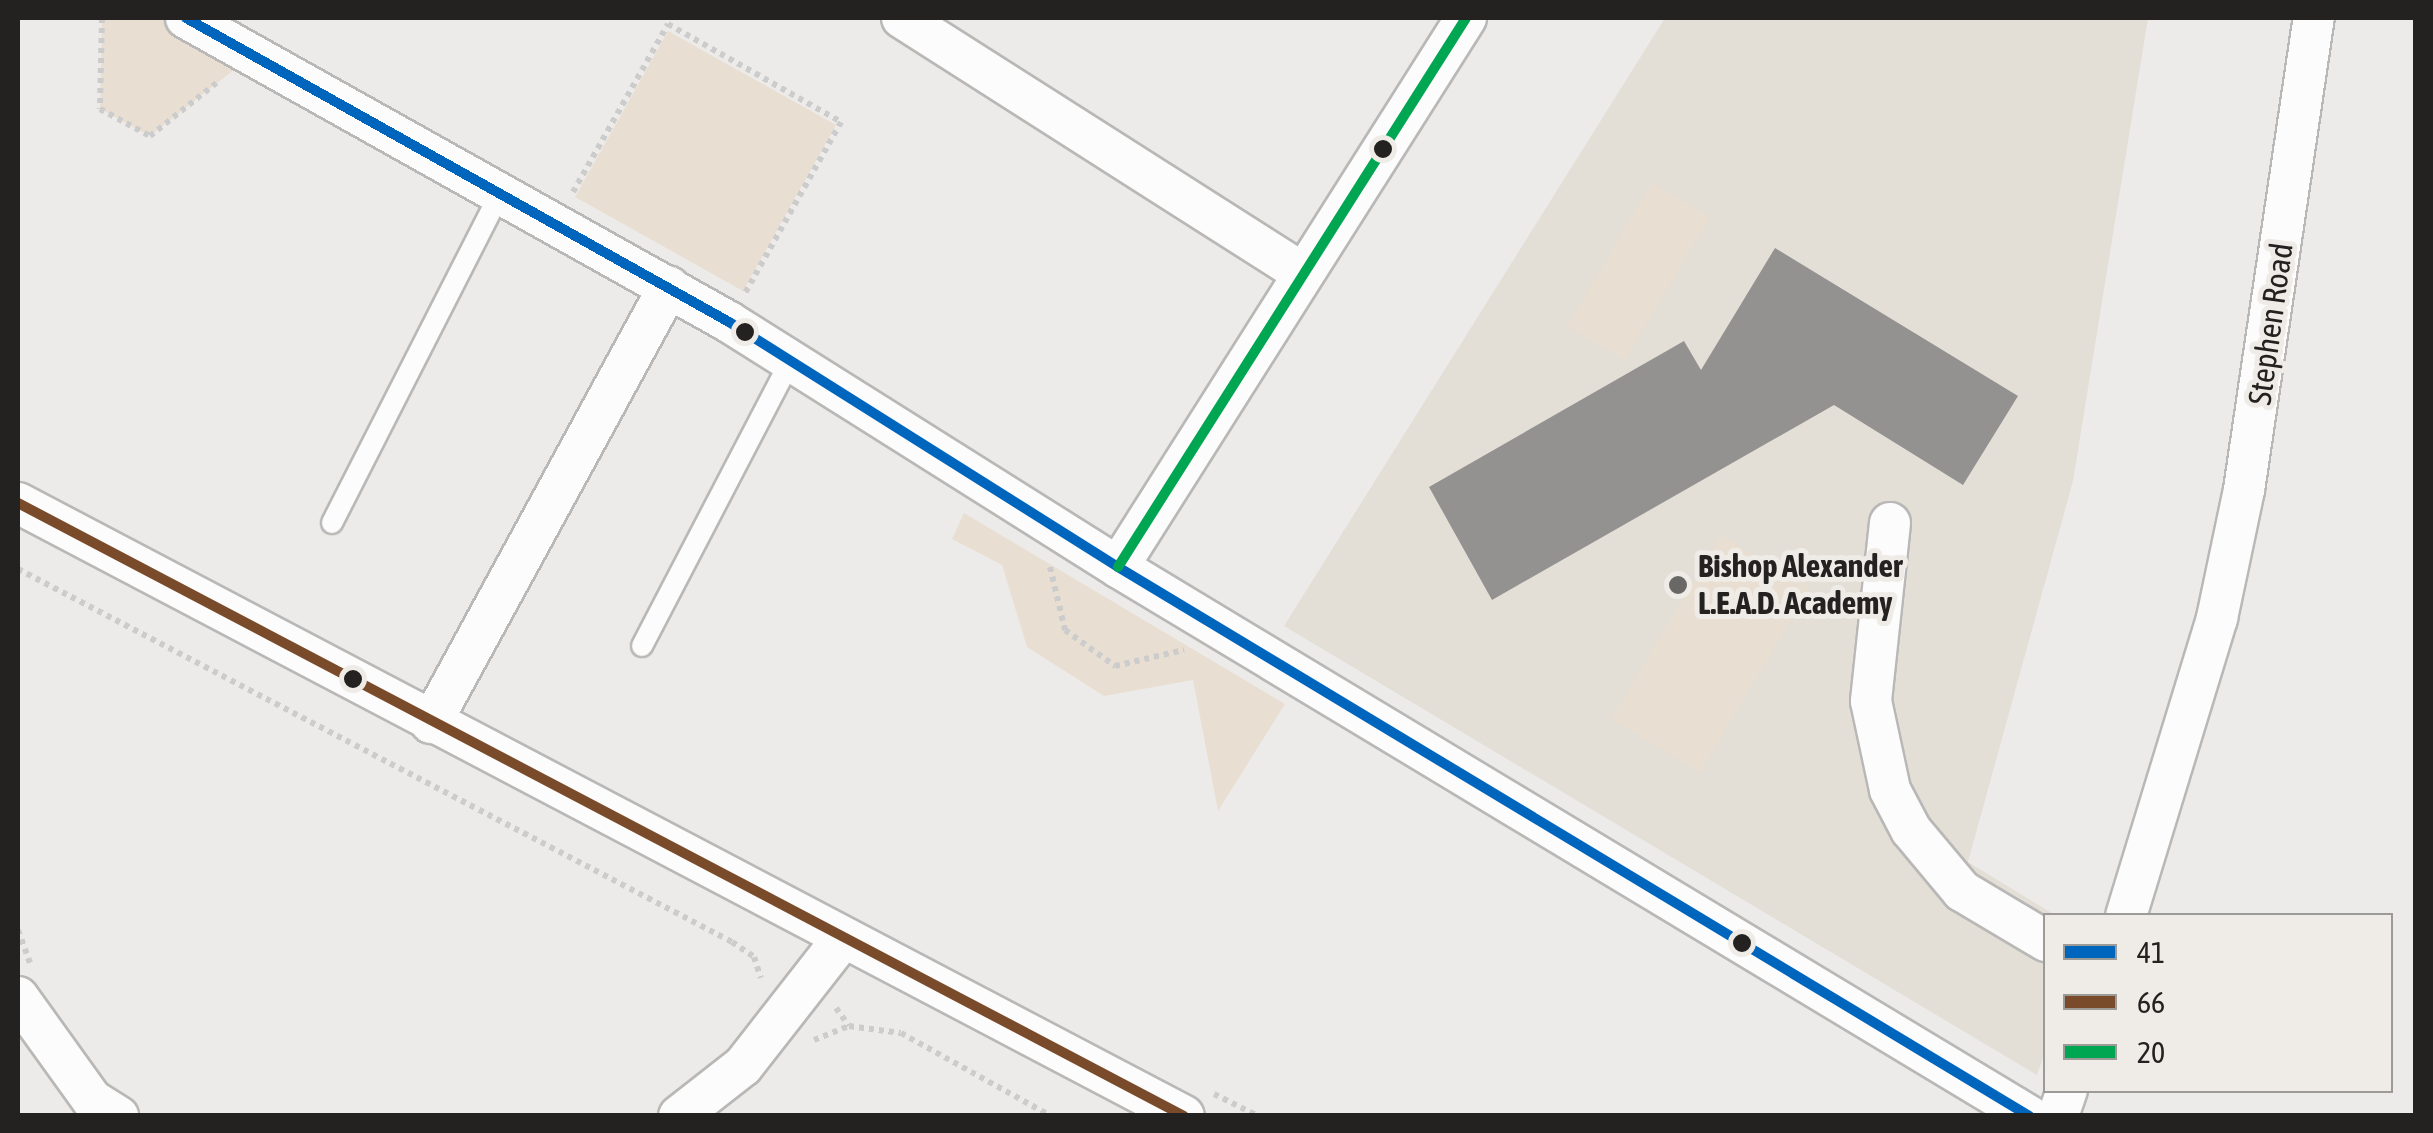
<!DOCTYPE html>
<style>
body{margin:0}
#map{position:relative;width:2433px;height:1133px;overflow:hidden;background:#edebe9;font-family:"Asap Condensed",sans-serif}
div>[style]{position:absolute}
.built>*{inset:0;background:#e3ded6}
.green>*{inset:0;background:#e8dfd2}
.building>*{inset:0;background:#949290}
.path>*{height:6px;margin-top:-3px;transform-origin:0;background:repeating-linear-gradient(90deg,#ccc 0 5px,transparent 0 10px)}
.roads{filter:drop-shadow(2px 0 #b9b8b6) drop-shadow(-2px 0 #b9b8b6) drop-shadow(0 2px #b9b8b6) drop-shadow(0 -2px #b9b8b6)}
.service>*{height:20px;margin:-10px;padding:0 10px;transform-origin:10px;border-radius:10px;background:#fcfcfc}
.minor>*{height:40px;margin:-20px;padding:0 20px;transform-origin:20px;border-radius:20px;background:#fcfcfc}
.bus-1>*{height:10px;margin:-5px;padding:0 5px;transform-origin:5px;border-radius:5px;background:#0065bd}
.bus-2>*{height:10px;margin:-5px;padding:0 5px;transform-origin:5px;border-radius:5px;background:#7a4b2a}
.bus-3>*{height:10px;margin:-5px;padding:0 5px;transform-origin:5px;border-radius:5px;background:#00a651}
.dots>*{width:28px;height:28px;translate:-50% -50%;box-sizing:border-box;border:5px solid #efece7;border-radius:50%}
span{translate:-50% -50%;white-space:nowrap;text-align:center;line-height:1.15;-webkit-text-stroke:10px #efece7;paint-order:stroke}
.street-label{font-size:32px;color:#232220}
.poi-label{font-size:32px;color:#232220;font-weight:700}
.left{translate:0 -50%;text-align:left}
.frame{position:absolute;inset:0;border:20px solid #232220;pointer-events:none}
.legend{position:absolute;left:2043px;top:913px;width:350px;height:180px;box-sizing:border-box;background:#efece7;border:2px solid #9d9b97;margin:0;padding:12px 18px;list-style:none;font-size:30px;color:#232220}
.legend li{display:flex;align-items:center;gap:20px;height:50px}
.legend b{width:50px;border:2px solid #9d9b97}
</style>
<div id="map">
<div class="built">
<i style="clip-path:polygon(1665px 18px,2148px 18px,2073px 481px,1968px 862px,2055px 915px,2046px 916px,2045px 1052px,2037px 1075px,1284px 626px)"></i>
</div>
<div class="green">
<i style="clip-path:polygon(102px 18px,186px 18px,253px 55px,150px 136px,100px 109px)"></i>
<i style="clip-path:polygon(668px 31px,836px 125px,743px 291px,575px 197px)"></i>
<i style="clip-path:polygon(1652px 183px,1710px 217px,1625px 360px,1567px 326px)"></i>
<i style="clip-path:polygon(964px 513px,1285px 704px,1218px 811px,1193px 680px,1104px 696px,1027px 647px,1002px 565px,952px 539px)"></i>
<i style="clip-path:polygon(1721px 535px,1810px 588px,1700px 772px,1611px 719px)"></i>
</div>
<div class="building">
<i style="clip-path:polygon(1775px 248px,2018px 396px,1963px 485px,1834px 405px,1492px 600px,1429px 487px,1684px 341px,1701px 370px)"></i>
</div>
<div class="path">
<i style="left:102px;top:18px;width:91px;rotate:91.3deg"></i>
<i style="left:100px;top:109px;width:57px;rotate:28.4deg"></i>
<i style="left:150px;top:136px;width:90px;rotate:-38.7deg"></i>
<i style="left:573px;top:192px;width:193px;rotate:-60.5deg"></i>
<i style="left:668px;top:24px;width:199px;rotate:29.5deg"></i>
<i style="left:841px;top:122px;width:196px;rotate:119.3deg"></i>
<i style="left:1050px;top:567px;width:65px;rotate:76.6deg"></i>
<i style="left:1065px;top:630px;width:62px;rotate:35.8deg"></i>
<i style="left:1115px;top:666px;width:71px;rotate:-13.1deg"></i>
<i style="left:18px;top:569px;width:806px;rotate:27.58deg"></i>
<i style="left:732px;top:942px;width:27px;rotate:34deg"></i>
<i style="left:754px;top:957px;width:22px;rotate:72deg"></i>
<i style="left:18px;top:930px;width:35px;rotate:70deg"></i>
<i style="left:836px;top:1008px;width:22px;rotate:54deg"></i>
<i style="left:814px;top:1040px;width:38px;rotate:-22deg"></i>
<i style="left:849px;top:1026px;width:52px;rotate:7.7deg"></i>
<i style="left:901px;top:1033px;width:171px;rotate:29deg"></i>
<i style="left:1214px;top:1094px;width:49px;rotate:26.6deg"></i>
</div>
<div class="roads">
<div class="service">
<i style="left:332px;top:523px;width:370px;rotate:-63deg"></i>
<i style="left:642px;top:646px;width:320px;rotate:-62.5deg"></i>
</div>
<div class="minor">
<i style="left:186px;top:18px;width:622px;rotate:29.24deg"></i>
<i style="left:729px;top:322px;width:460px;rotate:32.2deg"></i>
<i style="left:1118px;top:567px;width:1064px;rotate:31.07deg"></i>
<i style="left:902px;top:18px;width:475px;rotate:32.5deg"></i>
<i style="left:18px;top:503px;width:1317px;rotate:27.73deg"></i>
<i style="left:1890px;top:523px;width:179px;rotate:96.1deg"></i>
<i style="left:1871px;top:701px;width:91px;rotate:77.9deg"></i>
<i style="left:1890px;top:790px;width:45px;rotate:62.3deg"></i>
<i style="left:1911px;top:830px;width:80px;rotate:50.1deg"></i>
<i style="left:1962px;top:891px;width:98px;rotate:30.8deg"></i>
<i style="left:1118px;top:567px;width:650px;rotate:-57.63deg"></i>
<i style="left:431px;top:723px;width:497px;rotate:-61.4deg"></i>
<i style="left:2126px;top:916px;width:312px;rotate:-73deg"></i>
<i style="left:2217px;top:618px;width:131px;rotate:-78.1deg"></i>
<i style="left:2244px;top:490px;width:477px;rotate:-81.6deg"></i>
<i style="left:18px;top:997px;width:127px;rotate:54.3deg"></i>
<i style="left:92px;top:1100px;width:31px;rotate:32deg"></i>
<i style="left:679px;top:1116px;width:81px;rotate:-38deg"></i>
<i style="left:743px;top:1066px;width:162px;rotate:-52deg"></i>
<i style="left:2058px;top:1116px;width:28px;rotate:-71deg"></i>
</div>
</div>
<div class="bus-1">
<i style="left:186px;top:18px;width:622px;rotate:29.24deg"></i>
<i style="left:729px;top:322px;width:460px;rotate:32.2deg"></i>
<i style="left:1118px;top:567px;width:1064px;rotate:31.07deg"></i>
</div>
<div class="bus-2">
<i style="left:18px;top:503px;width:1317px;rotate:27.73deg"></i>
</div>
<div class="bus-3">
<i style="left:1118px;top:567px;width:650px;rotate:-57.63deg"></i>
</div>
<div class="dots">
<i style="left:1383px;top:149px;background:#232220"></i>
<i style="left:745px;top:332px;background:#232220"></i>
<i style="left:1678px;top:585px;background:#6a6866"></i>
<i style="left:353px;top:679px;background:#232220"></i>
<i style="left:1742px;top:943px;background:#232220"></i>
</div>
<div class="street-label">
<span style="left:2271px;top:324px;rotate:-82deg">Stephen Road</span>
</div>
<div class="poi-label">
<span class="left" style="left:1698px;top:585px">Bishop Alexander<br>L.E.A.D. Academy</span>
</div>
<div class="frame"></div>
<ul class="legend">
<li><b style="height:12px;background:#0065bd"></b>41</li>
<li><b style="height:12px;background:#7a4b2a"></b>66</li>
<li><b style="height:12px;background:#00a651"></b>20</li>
</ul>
</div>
